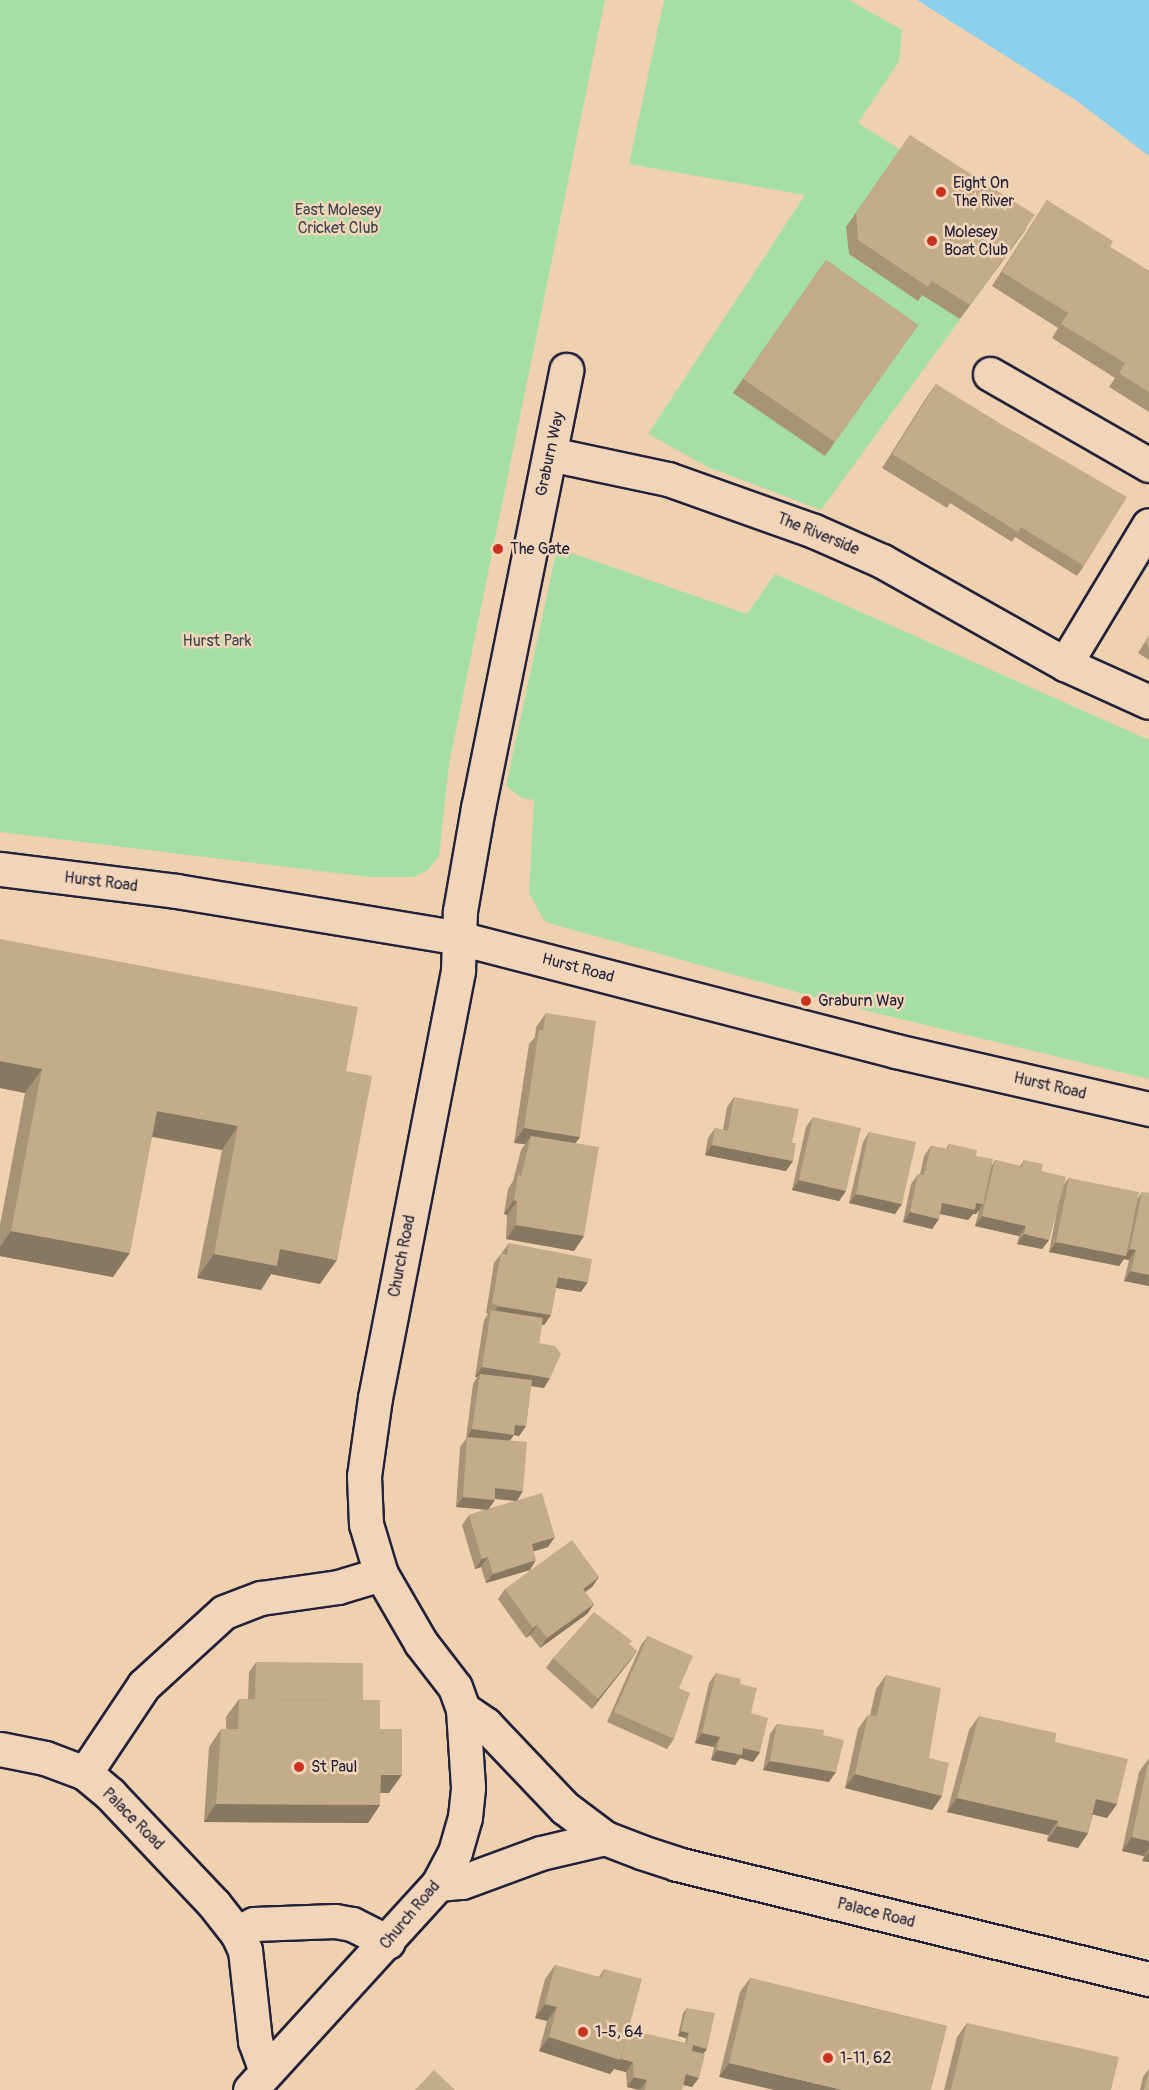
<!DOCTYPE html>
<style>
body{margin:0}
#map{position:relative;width:1149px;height:2090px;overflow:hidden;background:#efd1b0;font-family:Pangolin,sans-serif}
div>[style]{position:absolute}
.green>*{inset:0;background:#a5dfa5}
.water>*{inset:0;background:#8bd1ed}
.roads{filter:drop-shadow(2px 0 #22223b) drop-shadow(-2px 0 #22223b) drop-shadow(0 2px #22223b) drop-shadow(0 -2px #22223b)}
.street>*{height:33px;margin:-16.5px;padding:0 16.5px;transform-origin:16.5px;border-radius:16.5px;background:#f2d5b9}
.primary>*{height:33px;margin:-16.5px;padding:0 16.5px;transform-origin:16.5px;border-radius:16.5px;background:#f2d5b9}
.wall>*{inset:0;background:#a99377}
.shaded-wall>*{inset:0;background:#897861}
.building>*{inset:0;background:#c4ab8a}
.dots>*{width:16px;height:16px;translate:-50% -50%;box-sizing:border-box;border:3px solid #f2d5b9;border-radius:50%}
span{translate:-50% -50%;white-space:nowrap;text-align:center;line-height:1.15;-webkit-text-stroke:5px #f2d5b9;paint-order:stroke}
.poi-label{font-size:16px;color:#22223b}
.left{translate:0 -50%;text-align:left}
.park-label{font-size:16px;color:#3c4850}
.street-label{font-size:16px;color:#22223b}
</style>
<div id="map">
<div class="green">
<i style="clip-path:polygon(0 0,605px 0,449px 764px,439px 856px,428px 870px,414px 877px,370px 877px,0 832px)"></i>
<i style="clip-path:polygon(664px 0,849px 0,902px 30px,899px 61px,858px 123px,1026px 229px,821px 510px,708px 467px,648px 434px,805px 195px,629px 164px)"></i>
<i style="clip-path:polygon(557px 548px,747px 614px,775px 574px,1149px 740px,1149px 1079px,847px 1006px,545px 922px,529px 893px,534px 800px,522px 798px,506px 786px)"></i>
</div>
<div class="water">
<i style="clip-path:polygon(917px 0,1149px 0,1149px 156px,1077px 101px)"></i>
</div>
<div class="roads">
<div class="street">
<i style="left:990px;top:374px;width:183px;rotate:29.8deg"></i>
<i style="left:550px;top:454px;width:121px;rotate:12deg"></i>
<i style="left:668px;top:479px;width:155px;rotate:19.6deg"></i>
<i style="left:814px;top:531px;width:74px;rotate:23.8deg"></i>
<i style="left:882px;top:561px;width:210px;rotate:29.4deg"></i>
<i style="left:1065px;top:664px;width:92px;rotate:24.3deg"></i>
<i style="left:1065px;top:664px;width:162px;rotate:-58.9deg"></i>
<i style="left:463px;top:1709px;width:27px;rotate:34deg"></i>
<i style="left:485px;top:1724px;width:116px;rotate:46.4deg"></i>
<i style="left:565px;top:1808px;width:50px;rotate:36.9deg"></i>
<i style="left:605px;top:1838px;width:39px;rotate:21deg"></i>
<i style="left:641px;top:1852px;width:38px;rotate:18deg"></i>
<i style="left:677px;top:1864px;width:486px;rotate:13.7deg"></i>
<i style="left:0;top:1749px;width:46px;rotate:11.3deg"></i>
<i style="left:45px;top:1758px;width:43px;rotate:20.6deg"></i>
<i style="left:85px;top:1773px;width:33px;rotate:40deg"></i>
<i style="left:110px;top:1794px;width:151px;rotate:46.6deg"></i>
<i style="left:214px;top:1904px;width:37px;rotate:52deg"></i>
<i style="left:237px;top:1933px;width:19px;rotate:65deg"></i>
<i style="left:245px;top:1950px;width:92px;rotate:83.7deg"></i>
<i style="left:255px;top:2041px;width:32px;rotate:70deg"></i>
<i style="left:85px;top:1773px;width:106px;rotate:-56.2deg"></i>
<i style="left:144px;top:1685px;width:108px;rotate:-42.4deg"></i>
<i style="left:224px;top:1612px;width:40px;rotate:-21deg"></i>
<i style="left:261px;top:1598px;width:78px;rotate:-8.1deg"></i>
<i style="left:338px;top:1587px;width:45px;rotate:-16.8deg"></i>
<i style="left:438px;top:1884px;width:24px;rotate:-5deg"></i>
<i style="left:462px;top:1882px;width:84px;rotate:-20.2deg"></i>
<i style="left:541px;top:1853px;width:66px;rotate:-13.2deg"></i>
<i style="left:237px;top:1933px;width:19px;rotate:-28deg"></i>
<i style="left:254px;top:1924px;width:81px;rotate:-2.1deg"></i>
<i style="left:335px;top:1921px;width:17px;rotate:10deg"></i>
<i style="left:352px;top:1924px;width:40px;rotate:26.6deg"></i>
<i style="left:250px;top:2090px;width:279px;rotate:-47.6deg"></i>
<i style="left:438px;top:1884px;width:36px;rotate:-62deg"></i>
<i style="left:455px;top:1852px;width:36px;rotate:-74deg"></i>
<i style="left:465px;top:1817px;width:30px;rotate:-84deg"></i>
<i style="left:468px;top:1787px;width:78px;rotate:-93.7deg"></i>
<i style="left:463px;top:1709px;width:23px;rotate:-110deg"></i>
<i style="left:455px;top:1687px;width:56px;rotate:-127.7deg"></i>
<i style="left:421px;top:1643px;width:80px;rotate:-120.1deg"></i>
<i style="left:381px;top:1574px;width:52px;rotate:-106.7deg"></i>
<i style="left:366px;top:1524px;width:48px;rotate:-92.4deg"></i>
<i style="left:364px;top:1476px;width:79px;rotate:-82deg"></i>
<i style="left:375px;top:1398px;width:436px;rotate:-79deg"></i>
<i style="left:458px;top:970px;width:59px;rotate:-88.1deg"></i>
<i style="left:460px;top:911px;width:105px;rotate:-80.1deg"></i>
<i style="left:478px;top:808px;width:447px;rotate:-78.6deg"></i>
</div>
<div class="primary">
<i style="left:0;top:869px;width:177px;rotate:7.1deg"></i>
<i style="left:176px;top:891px;width:287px;rotate:9.4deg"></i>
<i style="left:459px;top:938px;width:451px;rotate:14.5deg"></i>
<i style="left:896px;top:1051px;width:260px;rotate:12.9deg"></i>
</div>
</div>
<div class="wall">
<i style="clip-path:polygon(910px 135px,1026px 229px,960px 319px,922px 295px,918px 301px,849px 254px,846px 227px)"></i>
<i style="clip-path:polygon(1047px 200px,1110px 247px,1149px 271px,1149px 412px,1109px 387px,1115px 378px,1052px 338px,1058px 328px,992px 286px)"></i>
<i style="clip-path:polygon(826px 260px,918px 325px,825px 456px,733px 393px)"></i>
<i style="clip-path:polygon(936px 384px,1084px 566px,1077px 576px,1015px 537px,1012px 542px,950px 503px,947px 508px,882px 468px,926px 398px)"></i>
<i style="clip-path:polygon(1149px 635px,1149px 660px,1138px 653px)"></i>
<i style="clip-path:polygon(0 939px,346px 1071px,320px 1284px,271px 1274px,261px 1290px,197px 1278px,222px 1150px,152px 1137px,113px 1277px,0 1256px,0 1225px,25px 1093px,0 1088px)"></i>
<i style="clip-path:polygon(546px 1013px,580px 1137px,575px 1143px,584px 1236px,574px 1251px,506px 1239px,507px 1215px,504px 1214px,508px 1189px,513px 1181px,521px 1150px,525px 1144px,514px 1143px,529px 1044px,535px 1037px,536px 1027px)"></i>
<i style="clip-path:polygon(734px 1097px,792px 1143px,793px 1161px,786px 1171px,705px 1155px,708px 1138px,715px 1128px,723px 1130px,727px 1107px)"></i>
<i style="clip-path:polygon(813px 1117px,846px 1191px,839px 1201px,792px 1190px,806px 1127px)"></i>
<i style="clip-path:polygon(869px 1132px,895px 1214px,849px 1203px,863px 1142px)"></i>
<i style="clip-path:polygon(949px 1144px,976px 1156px,992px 1165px,995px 1160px,1020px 1166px,1024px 1160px,1064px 1184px,1069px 1178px,1138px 1198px,1142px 1192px,1149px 1286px,1124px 1281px,1129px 1260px,1124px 1259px,1119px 1266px,1049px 1252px,1058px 1205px,1049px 1240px,1042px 1249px,1017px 1244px,1019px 1236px,975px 1226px,979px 1210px,976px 1214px,973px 1214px,968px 1220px,940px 1214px,939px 1219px,932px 1229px,903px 1222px,911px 1184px,918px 1174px,920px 1174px,924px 1156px,931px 1146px,946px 1149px)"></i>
<i style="clip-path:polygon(evenodd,509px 1243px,581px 1292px,556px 1288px,551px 1315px,544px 1325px,542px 1324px,539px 1343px,544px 1388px,531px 1386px,526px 1426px,519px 1436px,514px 1435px,510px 1440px,517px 1501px,548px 1547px,534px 1551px,530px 1570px,486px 1583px,481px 1567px,475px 1569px,462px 1525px,469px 1515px,487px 1509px,456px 1507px,460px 1447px,466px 1439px,473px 1384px,477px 1377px,475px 1377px,484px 1320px,488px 1314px,486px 1313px,494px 1263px,509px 1243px,495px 1499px,516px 1501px,488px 1509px,495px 1499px)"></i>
<i style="clip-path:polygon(599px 1577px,592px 1587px,585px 1592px,594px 1604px,587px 1614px,540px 1648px,530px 1635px,526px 1638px,498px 1599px,505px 1589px)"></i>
<i style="clip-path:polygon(648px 1636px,679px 1688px,674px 1739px,667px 1749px,607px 1722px,641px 1645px)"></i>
<i style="clip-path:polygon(630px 1645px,637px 1651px,592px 1709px,546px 1668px,553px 1658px)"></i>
<i style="clip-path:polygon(256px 1662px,363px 1700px,380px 1729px,389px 1793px,380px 1793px,380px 1805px,368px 1823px,204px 1822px,209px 1747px,221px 1729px,226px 1729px,226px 1717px,239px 1699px,248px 1699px,249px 1672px)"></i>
<i style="clip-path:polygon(716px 1673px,740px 1684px,751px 1713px,760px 1752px,753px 1762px,740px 1758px,735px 1765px,711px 1760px,714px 1747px,695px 1743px,709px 1683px)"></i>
<i style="clip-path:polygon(886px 1675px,929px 1758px,942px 1796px,932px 1810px,845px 1788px,858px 1729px,868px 1715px,870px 1715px,876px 1689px)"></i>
<i style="clip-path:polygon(979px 1716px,1055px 1742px,1117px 1804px,1107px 1818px,1093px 1814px,1088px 1833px,1078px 1848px,1047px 1841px,1048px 1835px,947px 1812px,969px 1730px)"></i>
<i style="clip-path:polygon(777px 1724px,823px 1735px,829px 1782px,763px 1770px,770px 1734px)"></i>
<i style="clip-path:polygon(1149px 1758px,1149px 1862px,1142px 1861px,1144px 1856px,1122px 1851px,1139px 1772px)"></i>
<i style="clip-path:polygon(555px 1965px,599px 1977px,604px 1969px,627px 2034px,639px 2037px,642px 2033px,685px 2043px,686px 2038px,678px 2036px,683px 2013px,687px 2008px,707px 2049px,704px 2053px,692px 2087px,683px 2085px,682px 2090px,640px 2090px,627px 2087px,626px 2072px,614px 2069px,610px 2074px,539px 2051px,547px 2021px,535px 2018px,545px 1979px)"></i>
<i style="clip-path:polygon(750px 1978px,947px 2026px,719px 2077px,740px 1992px)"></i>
<i style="clip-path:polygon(967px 2023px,1111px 2090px,944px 2090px,957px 2037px)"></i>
<i style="clip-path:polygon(1149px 2069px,1149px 2090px,1140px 2090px,1143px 2077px)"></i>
</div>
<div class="shaded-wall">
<i style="clip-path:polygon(0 1061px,42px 1069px,25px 1093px,0 1088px)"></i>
<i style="clip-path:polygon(157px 1111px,238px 1126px,222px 1150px,140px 1134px)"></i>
<i style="clip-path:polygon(524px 1128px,580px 1137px,570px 1151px,531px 1136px,525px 1144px,514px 1143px)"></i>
<i style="clip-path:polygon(712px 1145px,793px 1161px,786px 1171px,705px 1155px)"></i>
<i style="clip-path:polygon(799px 1180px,846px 1191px,839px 1201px,792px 1190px)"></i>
<i style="clip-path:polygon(856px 1194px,902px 1204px,895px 1214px,849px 1203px)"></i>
<i style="clip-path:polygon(514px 1200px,517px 1201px,507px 1215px,504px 1214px)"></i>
<i style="clip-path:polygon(942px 1203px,976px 1203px,983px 1204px,976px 1214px,973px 1214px,968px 1220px,936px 1213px)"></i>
<i style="clip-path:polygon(910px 1212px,939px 1219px,932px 1229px,903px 1222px)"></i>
<i style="clip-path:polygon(982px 1216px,1026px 1226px,1019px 1236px,975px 1226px)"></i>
<i style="clip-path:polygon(516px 1225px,584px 1236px,574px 1251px,506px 1239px)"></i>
<i style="clip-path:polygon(11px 1231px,130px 1253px,113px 1277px,0 1256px,0 1247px)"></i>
<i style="clip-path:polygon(1024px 1234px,1049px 1240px,1042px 1249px,1017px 1244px)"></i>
<i style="clip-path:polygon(1056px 1242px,1125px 1256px,1130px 1249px,1136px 1250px,1129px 1260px,1124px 1259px,1119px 1266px,1049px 1252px)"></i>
<i style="clip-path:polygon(280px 1249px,337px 1260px,320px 1284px,271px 1274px,261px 1290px,197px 1278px,214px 1254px)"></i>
<i style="clip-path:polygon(1131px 1271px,1149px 1275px,1149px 1286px,1124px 1281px)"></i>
<i style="clip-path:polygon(558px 1277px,588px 1282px,581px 1292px,551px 1287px)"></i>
<i style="clip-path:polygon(498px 1306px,551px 1315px,544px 1325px,491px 1316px)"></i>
<i style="clip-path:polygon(482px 1367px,550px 1378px,544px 1388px,479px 1378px,480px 1374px,477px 1377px,475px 1377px)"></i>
<i style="clip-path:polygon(515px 1425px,526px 1426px,519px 1436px,514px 1435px,507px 1445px,467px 1437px,466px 1439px,472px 1429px)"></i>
<i style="clip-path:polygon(495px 1488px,523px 1491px,517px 1501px,488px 1498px)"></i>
<i style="clip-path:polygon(463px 1497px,495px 1500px,488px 1510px,456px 1507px)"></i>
<i style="clip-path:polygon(555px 1537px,548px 1547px,525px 1554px,532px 1544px)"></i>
<i style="clip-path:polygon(488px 1557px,481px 1567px,475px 1569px,482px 1559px)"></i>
<i style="clip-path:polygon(536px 1560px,530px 1570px,486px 1583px,493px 1574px)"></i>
<i style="clip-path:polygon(599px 1577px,592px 1587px,576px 1599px,583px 1589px)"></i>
<i style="clip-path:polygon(594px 1604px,587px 1614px,540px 1648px,547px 1638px)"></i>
<i style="clip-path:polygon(537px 1625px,530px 1635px,526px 1638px,533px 1628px)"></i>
<i style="clip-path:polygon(637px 1651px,630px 1661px,592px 1709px,598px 1699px)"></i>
<i style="clip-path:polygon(702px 1733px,720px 1737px,714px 1747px,695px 1743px)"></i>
<i style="clip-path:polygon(743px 1748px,760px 1752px,753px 1762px,740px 1758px,735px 1765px,711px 1760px,717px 1750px)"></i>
<i style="clip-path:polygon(770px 1761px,836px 1772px,829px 1782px,763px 1770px)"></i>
<i style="clip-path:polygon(855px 1774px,942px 1796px,932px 1810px,845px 1788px)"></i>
<i style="clip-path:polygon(381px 1775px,402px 1775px,389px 1793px,368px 1792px)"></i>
<i style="clip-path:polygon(957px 1798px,1058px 1821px,1048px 1835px,947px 1812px)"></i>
<i style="clip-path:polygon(1096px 1799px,1117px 1804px,1107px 1818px,1087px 1813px)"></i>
<i style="clip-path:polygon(216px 1804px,380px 1805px,368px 1823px,204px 1822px)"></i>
<i style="clip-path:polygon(1057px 1826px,1088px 1833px,1078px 1848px,1047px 1841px)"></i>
<i style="clip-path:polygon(1132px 1837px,1149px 1841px,1149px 1848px,1144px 1856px,1122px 1851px)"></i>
<i style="clip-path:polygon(1149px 1852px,1149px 1862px,1142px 1861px)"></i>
<i style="clip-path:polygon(545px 2004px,557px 2007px,547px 2021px,535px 2018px)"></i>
<i style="clip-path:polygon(681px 2031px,689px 2033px,686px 2038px,678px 2036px)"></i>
<i style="clip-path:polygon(549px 2037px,619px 2058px,633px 2062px,626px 2072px,614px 2069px,610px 2074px,539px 2051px)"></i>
<i style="clip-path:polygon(687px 2044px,707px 2049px,703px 2054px,684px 2049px)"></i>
<i style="clip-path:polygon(729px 2063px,843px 2090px,774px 2090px,719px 2077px)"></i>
<i style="clip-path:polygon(686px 2074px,699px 2078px,692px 2087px,679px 2084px)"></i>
<i style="clip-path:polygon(634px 2077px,647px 2080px,640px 2090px,627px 2087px)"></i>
</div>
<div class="building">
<i style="clip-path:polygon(910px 135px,1035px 215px,970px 305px,932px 281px,928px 287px,858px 240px,856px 213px)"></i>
<i style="clip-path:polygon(1047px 200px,1113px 241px,1110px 247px,1149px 271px,1149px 392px,1119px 373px,1125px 363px,1061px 324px,1068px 313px,1002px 272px)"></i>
<i style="clip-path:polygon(826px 260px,918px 325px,835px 442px,743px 379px)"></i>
<i style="clip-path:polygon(936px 384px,1001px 424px,957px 494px,892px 454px)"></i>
<i style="clip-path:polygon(1001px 424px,1127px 497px,1084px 566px,1021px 527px,1018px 532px,957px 494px)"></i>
<i style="clip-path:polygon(1149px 636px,1149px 646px,1145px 643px)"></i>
<i style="clip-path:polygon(0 939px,358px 1007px,346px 1071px,372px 1076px,337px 1260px,280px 1249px,277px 1266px,214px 1254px,238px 1126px,157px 1111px,130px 1253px,11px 1231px,42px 1069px,0 1061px)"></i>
<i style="clip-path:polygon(546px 1013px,596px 1021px,580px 1137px,524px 1128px,539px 1030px,543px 1031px)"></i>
<i style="clip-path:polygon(734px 1097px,799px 1109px,792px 1143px,796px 1143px,793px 1161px,712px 1145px,715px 1128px,728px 1131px)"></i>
<i style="clip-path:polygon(813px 1117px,861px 1128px,846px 1191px,799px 1180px)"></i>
<i style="clip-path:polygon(869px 1132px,916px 1142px,902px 1204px,856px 1194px)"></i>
<i style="clip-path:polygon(531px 1136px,599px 1147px,584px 1236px,516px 1225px,517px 1201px,514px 1200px,518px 1175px,521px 1176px)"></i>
<i style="clip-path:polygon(949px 1144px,977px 1150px,976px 1156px,993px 1159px,983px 1204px,976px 1203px,975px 1210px,942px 1203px,939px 1219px,910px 1212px,918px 1174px,924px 1175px,931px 1146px,948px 1149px)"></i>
<i style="clip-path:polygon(995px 1160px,1022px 1167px,1024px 1160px,1043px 1164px,1041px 1171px,1066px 1177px,1049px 1240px,1024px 1234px,1026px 1226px,982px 1216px)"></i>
<i style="clip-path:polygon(1069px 1178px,1139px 1192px,1126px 1256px,1056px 1242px)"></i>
<i style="clip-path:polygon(1142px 1192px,1149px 1193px,1149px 1275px,1131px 1271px,1136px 1250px,1130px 1249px)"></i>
<i style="clip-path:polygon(509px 1243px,592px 1259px,588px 1282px,558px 1277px,551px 1315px,498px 1306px,492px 1303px,501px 1253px,507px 1255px)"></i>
<i style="clip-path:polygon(491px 1310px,543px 1318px,539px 1343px,555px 1346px,561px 1354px,550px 1378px,482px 1367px)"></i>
<i style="clip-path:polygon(480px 1374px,532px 1380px,526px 1426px,515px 1425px,514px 1435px,472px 1429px)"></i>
<i style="clip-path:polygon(467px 1437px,527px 1442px,523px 1491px,495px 1488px,495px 1500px,463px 1497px)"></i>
<i style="clip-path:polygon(542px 1493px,555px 1537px,532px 1544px,536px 1560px,493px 1574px,488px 1557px,482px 1559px,469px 1515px)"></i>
<i style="clip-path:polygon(572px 1540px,599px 1577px,583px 1589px,594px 1604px,547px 1638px,537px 1625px,533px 1628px,505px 1589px)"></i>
<i style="clip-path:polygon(594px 1612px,632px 1641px,629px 1644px,637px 1651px,598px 1699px,553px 1658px)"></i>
<i style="clip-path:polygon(648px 1636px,693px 1656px,679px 1688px,690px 1693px,674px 1739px,614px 1712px)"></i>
<i style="clip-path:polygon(256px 1662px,363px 1663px,363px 1700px,255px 1699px)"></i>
<i style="clip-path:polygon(716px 1673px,741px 1679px,740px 1684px,757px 1688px,751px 1713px,768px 1718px,760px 1752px,743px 1748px,742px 1755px,717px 1750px,720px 1737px,702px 1733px)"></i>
<i style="clip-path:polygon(886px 1675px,941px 1688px,929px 1758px,949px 1763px,942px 1796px,855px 1774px,868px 1715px,877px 1716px)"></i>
<i style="clip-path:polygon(239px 1699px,380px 1700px,380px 1729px,402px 1729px,402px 1775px,381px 1775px,380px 1805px,216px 1804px,221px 1729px,238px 1729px)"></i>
<i style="clip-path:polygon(979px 1716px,1056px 1733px,1055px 1742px,1128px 1759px,1117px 1804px,1096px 1799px,1088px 1833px,1057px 1826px,1058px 1821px,957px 1798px)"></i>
<i style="clip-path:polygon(777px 1724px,824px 1730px,823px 1735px,844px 1740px,836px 1772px,770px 1761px)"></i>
<i style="clip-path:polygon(1149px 1758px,1149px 1841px,1132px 1837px)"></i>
<i style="clip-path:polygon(555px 1965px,602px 1978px,604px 1969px,642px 1979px,620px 2060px,549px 2037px,557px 2007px,545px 2004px)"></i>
<i style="clip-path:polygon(750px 1978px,947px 2026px,931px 2090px,843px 2090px,729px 2063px)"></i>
<i style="clip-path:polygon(687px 2008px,715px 2013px,707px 2049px,687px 2043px,689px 2033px,681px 2031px)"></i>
<i style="clip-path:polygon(967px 2023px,1119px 2057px,1111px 2090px,951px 2090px)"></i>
<i style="clip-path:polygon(642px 2033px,693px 2045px,692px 2051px,705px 2054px,699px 2078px,686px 2074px,682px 2090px,645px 2090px,647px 2080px,634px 2077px,633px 2062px,621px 2059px,627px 2034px,641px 2038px)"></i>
<i style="clip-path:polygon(434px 2070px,455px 2090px,415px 2090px)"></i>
<i style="clip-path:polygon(1149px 2071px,1149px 2090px,1144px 2090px)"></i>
</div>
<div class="dots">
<i style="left:941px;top:192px;background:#c8321e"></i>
<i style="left:932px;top:241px;background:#c8321e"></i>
<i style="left:498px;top:549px;background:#c8321e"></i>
<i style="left:806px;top:1001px;background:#c8321e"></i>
<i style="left:299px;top:1767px;background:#c8321e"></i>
<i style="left:583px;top:2032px;background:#c8321e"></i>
<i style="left:828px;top:2058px;background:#c8321e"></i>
</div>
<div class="poi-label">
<span class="left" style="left:953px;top:192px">Eight On<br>The River</span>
<span class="left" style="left:944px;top:241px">Molesey<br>Boat Club</span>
<span class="left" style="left:510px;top:549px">The Gate</span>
<span class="left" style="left:818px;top:1001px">Graburn Way</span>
<span class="left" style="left:311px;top:1767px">St Paul</span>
<span class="left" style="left:595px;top:2032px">1-5, 64</span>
<span class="left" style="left:840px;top:2058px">1-11, 62</span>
</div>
<div class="park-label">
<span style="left:338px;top:219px">East Molesey<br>Cricket Club</span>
<span style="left:217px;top:641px">Hurst Park</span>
</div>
<div class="street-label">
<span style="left:550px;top:454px;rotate:-78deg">Graburn Way</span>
<span style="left:818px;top:534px;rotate:22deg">The Riverside</span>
<span style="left:101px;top:882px;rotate:7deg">Hurst Road</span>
<span style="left:578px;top:968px;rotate:15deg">Hurst Road</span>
<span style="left:1050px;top:1086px;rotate:13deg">Hurst Road</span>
<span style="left:402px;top:1256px;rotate:-79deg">Church Road</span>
<span style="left:133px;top:1819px;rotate:45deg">Palace Road</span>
<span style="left:876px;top:1913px;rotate:14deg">Palace Road</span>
<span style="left:410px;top:1915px;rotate:-50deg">Church Road</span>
</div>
</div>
